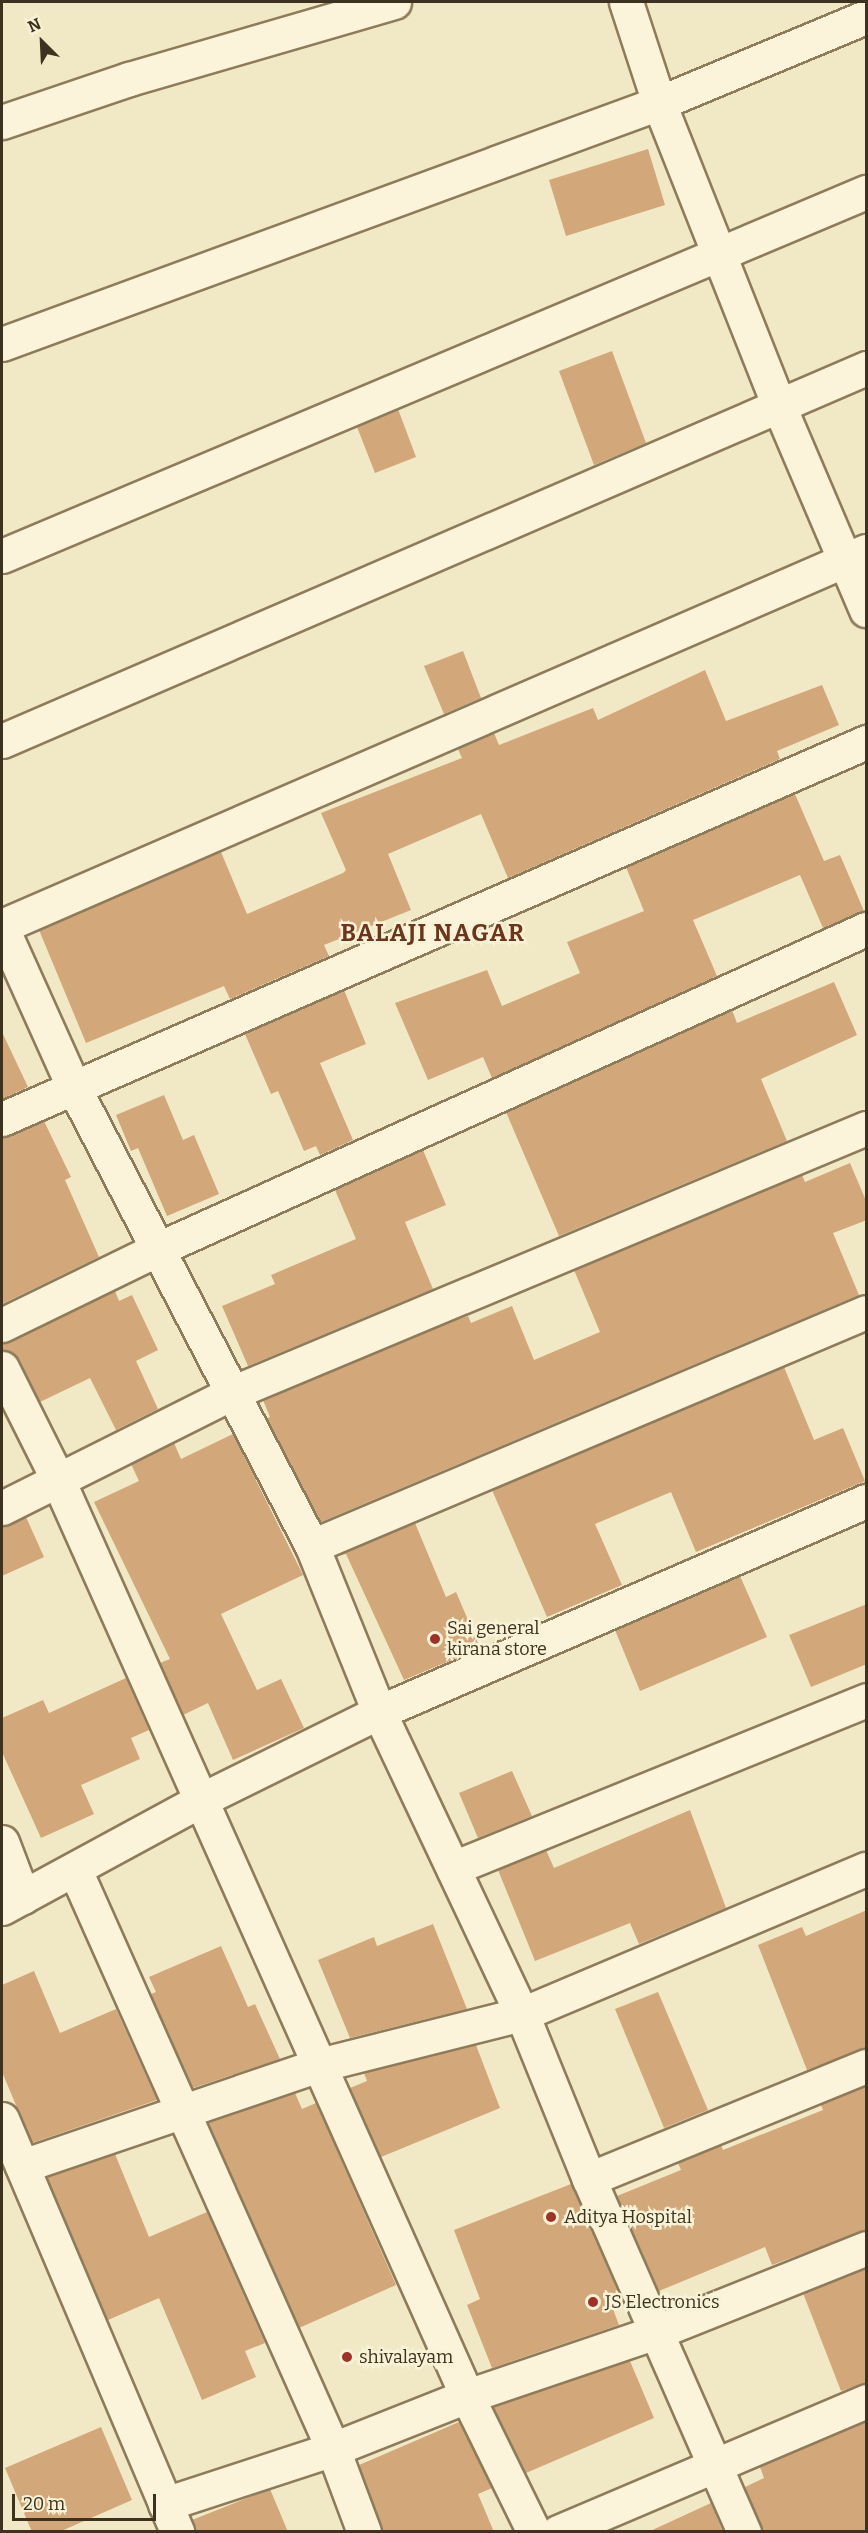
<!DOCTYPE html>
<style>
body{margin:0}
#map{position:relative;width:868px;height:2533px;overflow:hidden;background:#f1e9c6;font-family:Bitter,serif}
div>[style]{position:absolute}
.building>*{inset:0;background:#d2a779}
.roads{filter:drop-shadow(2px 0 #8e7b5a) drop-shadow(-2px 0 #8e7b5a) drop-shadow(0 2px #8e7b5a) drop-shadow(0 -2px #8e7b5a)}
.minor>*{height:33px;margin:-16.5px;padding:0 16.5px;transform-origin:16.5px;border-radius:16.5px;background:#fbf4da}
.dots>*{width:16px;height:16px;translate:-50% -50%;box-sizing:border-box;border:3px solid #f8f2d6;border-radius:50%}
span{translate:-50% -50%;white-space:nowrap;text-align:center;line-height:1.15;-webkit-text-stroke:5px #f8f2d6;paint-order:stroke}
.poi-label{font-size:18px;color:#3d311f}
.left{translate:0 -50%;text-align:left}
.district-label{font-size:24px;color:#6d351b;font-weight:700;letter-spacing:1.5px}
.frame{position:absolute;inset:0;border:3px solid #3d311f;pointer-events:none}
.north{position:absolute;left:12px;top:12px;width:60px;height:60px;-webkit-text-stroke:4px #f8f2d6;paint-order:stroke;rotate:336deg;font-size:16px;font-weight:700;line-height:24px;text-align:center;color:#3d311f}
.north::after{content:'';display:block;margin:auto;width:21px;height:27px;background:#3d311f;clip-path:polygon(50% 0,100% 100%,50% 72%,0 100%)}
.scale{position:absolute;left:12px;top:2494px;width:144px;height:27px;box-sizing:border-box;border:3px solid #3d311f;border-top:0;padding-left:8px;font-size:18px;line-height:21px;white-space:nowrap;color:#3d311f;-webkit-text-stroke:4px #f8f2d6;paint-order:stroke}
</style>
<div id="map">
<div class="building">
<i style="clip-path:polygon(648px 149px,665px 205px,566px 236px,549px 180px)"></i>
<i style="clip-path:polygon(612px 351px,646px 443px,594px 465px,559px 371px)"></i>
<i style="clip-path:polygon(398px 409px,416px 457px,375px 473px,357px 427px)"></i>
<i style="clip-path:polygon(463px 651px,481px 698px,444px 714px,424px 666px)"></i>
<i style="clip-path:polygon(705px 670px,726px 721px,822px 685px,839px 725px,777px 751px,780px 759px,508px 878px,481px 814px,388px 854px,411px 910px,324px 945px,329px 956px,230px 999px,224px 986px,86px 1043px,39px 930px,221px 852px,247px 914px,343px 873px,346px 870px,321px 813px,462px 758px,458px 749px,494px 733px,499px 745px,593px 708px,598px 720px)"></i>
<i style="clip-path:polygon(795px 794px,824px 861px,840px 855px,864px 911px,823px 928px,800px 875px,693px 920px,717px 976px,492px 1078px,483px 1057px,428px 1080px,395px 1003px,487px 970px,502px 1006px,580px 973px,567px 942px,644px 911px,626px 867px)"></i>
<i style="clip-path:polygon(834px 982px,857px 1035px,761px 1079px,787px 1141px,559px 1236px,506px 1112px,732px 1010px,737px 1023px)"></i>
<i style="clip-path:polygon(344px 990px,366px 1044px,320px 1063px,353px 1140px,320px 1155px,316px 1146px,304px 1151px,278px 1091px,271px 1094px,245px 1034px)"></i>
<i style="clip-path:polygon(2px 1032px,28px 1087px,2px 1099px)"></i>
<i style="clip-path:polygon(164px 1095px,183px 1140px,194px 1135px,219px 1194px,167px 1216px,138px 1148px,131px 1151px,116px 1115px)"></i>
<i style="clip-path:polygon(44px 1121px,71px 1177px,65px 1180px,99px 1257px,2px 1304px,2px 1137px)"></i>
<i style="clip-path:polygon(423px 1150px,446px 1205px,405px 1222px,433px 1289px,248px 1366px,222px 1306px,275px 1284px,271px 1275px,356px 1239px,335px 1190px)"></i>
<i style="clip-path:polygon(850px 1163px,867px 1203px,867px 1220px,833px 1233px,859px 1295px,321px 1522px,267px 1418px,270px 1417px,263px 1400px,447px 1323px,468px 1316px,471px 1323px,512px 1306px,534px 1360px,600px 1332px,574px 1270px,802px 1175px,805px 1182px)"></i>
<i style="clip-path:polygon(115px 1291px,119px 1301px,132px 1295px,158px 1350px,136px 1361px,158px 1409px,116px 1430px,90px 1378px,40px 1402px,18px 1359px,2px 1350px,2px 1344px)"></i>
<i style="clip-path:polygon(784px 1367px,814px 1440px,843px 1428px,865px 1481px,696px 1552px,671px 1492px,595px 1524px,622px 1585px,547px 1617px,492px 1490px)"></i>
<i style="clip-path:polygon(233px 1434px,303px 1575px,221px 1614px,257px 1690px,281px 1679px,304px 1728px,233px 1760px,208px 1703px,183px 1715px,160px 1663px,170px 1659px,94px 1502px,139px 1481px,131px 1464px,174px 1443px,181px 1459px)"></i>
<i style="clip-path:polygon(26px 1517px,44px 1557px,2px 1576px,2px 1527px)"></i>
<i style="clip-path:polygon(415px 1523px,446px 1597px,456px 1592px,480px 1648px,404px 1680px,346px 1554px,336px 1556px)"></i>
<i style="clip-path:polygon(740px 1576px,767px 1637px,640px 1691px,615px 1630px)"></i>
<i style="clip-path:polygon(867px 1604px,867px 1664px,811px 1687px,789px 1635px)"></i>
<i style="clip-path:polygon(126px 1678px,149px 1730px,131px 1738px,140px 1759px,81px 1785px,94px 1814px,41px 1838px,2px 1752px,2px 1718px,43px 1700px,49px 1713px)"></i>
<i style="clip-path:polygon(512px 1771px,532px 1816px,478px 1838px,459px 1793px)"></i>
<i style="clip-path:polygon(690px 1810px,726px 1908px,639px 1944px,630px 1923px,535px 1961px,498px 1870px,546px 1850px,554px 1868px)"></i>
<i style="clip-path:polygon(867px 1910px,867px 2048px,807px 2070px,758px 1945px,802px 1927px,806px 1936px)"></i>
<i style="clip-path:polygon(433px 1924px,467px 2009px,350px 2038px,318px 1960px,374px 1937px,377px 1946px)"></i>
<i style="clip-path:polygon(221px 1946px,248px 2007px,255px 2004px,280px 2059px,193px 2088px,151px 1994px,156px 1992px,149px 1977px)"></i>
<i style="clip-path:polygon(34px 1971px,60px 2033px,116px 2009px,157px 2100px,32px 2143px,2px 2072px,2px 1985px)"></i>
<i style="clip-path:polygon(658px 1992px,708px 2110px,664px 2128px,615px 2009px)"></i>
<i style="clip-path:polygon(476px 2045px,500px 2108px,381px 2157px,350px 2088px,367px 2081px,364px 2073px)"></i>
<i style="clip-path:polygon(867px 2086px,867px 2230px,772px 2265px,765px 2247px,659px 2291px,617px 2196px,681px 2170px,678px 2163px,721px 2145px,723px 2150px,823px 2110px,821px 2105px)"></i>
<i style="clip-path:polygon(295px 2093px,302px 2109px,316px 2103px,396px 2285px,299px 2328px,208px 2123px)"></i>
<i style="clip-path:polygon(115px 2154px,149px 2237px,207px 2212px,265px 2343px,245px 2351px,256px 2377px,202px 2400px,159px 2298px,108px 2320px,47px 2177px)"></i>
<i style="clip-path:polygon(571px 2184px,624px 2305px,613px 2309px,619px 2325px,492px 2368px,467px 2305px,480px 2299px,454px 2230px)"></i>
<i style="clip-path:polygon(867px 2268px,867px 2383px,841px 2391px,803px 2293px)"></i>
<i style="clip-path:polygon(630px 2361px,654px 2418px,526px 2473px,493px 2407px)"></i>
<i style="clip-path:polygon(867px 2421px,867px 2532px,762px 2532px,745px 2487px,764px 2478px,760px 2467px)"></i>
<i style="clip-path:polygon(459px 2422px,492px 2488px,478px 2494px,494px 2532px,382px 2532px,359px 2465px)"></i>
<i style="clip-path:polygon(101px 2427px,132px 2500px,59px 2532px,32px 2532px,5px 2468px)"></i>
<i style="clip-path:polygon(270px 2489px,288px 2532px,195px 2532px,192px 2520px)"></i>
<i style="clip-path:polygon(711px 2503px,723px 2532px,648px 2532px)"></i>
</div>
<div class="roads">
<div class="minor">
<i style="left:626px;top:2px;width:106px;rotate:71.9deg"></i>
<i style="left:659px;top:103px;width:326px;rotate:68.4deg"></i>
<i style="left:779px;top:406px;width:222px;rotate:66.9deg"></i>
<i style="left:2px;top:122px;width:134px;rotate:-18.7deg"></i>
<i style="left:129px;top:79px;width:276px;rotate:-16.2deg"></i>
<i style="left:2px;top:344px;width:700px;rotate:-20.14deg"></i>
<i style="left:659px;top:103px;width:224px;rotate:-22.6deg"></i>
<i style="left:2px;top:556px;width:938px;rotate:-22.85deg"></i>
<i style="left:2px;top:741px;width:941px;rotate:-23.35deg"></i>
<i style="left:2px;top:926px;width:942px;rotate:-23.46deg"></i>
<i style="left:2px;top:928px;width:173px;rotate:65.8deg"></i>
<i style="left:73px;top:1086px;width:518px;rotate:62.55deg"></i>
<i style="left:312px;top:1546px;width:179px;rotate:68deg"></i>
<i style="left:379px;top:1712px;width:334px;rotate:64.7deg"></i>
<i style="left:522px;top:2014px;width:178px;rotate:67.9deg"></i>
<i style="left:589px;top:2179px;width:386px;rotate:66.3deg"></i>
<i style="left:2px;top:1119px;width:943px;rotate:-23.57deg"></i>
<i style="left:2px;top:1325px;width:176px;rotate:-26deg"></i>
<i style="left:160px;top:1248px;width:775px;rotate:-24.32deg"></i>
<i style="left:2px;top:1368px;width:125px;rotate:63.4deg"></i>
<i style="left:58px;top:1480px;width:1003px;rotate:65.94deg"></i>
<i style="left:467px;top:2396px;width:152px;rotate:63.8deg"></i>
<i style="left:2px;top:1508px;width:259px;rotate:-26.6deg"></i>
<i style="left:234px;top:1392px;width:685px;rotate:-22.67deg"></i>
<i style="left:312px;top:1546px;width:601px;rotate:-22.9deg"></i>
<i style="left:2px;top:1842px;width:59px;rotate:69.1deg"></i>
<i style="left:453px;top:1868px;width:446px;rotate:-22.1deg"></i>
<i style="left:75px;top:1870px;width:634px;rotate:65.98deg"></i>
<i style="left:333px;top:2449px;width:89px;rotate:69.5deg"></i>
<i style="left:2px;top:1908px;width:226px;rotate:-28.5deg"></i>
<i style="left:201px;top:1800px;width:199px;rotate:-26.3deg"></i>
<i style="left:379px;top:1712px;width:531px;rotate:-23.43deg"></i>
<i style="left:2px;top:2119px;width:449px;rotate:67deg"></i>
<i style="left:22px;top:2166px;width:314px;rotate:-18.8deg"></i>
<i style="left:319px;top:2065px;width:209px;rotate:-14.1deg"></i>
<i style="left:522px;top:2014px;width:373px;rotate:-22.9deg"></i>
<i style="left:589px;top:2179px;width:299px;rotate:-22.2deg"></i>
<i style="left:165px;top:2504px;width:177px;rotate:-18.1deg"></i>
<i style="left:333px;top:2449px;width:144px;rotate:-21.6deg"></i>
<i style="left:467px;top:2396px;width:203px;rotate:-18.7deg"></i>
<i style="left:659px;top:2331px;width:223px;rotate:-21.8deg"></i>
<i style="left:558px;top:2532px;width:335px;rotate:-23deg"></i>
</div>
</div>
<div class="dots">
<i style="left:435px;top:1639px;background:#a13126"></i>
<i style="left:551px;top:2217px;background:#a13126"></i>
<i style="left:593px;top:2302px;background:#a13126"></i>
<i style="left:347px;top:2357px;background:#a13126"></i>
</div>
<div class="poi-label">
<span class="left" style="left:447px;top:1639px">Sai general<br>kirana store</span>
<span class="left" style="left:564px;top:2217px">Aditya Hospital</span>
<span class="left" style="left:605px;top:2302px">JS Electronics</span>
<span class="left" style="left:359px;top:2357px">shivalayam</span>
</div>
<div class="district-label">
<span style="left:433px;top:934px">BALAJI NAGAR</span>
</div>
<div class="frame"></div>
<div class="north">N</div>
<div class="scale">20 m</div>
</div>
